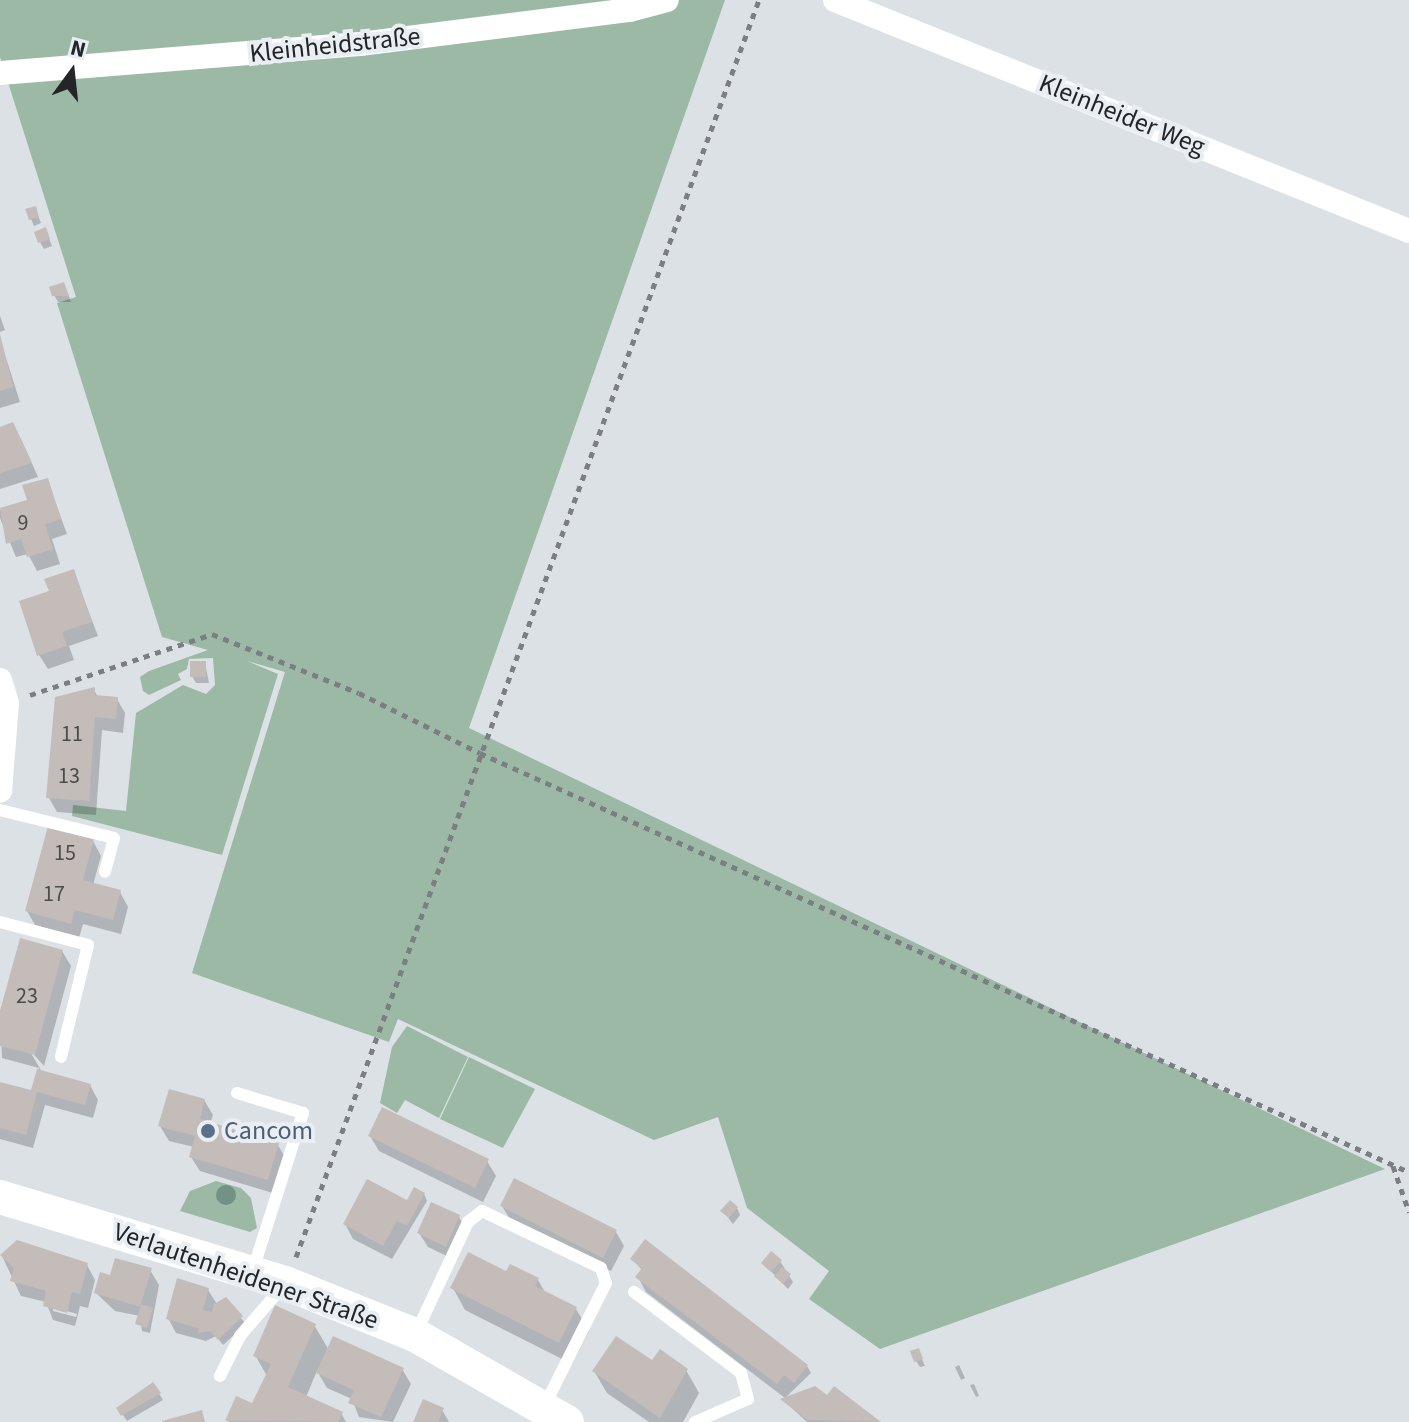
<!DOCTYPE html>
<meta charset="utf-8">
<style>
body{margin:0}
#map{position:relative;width:1409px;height:1422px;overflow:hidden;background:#dce1e6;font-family:"Source Sans 3",sans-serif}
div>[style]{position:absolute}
.green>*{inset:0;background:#9bb9a5}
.shadow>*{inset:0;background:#0003}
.building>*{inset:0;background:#c3bcb9}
.path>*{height:5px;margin-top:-2.5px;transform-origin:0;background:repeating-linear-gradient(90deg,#7b7e82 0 6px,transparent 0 12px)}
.lane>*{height:12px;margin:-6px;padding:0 6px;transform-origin:6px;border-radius:6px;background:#fff}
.street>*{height:24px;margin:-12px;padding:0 12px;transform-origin:12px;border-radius:12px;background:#fff}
.secondary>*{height:34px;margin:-17px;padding:0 17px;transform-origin:17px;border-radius:17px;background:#fff}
.trees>*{width:20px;height:20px;margin:-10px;border-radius:50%;background:#719284}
.dots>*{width:22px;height:22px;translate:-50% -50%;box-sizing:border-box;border:4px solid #e9eef3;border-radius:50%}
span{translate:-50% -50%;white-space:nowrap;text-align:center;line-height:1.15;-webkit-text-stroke:8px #e9eef3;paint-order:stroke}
.number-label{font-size:22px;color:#4c4b4c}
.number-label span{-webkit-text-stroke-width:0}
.street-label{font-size:26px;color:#242527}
.service-label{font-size:26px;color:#4e5e75}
.left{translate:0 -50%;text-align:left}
.north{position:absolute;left:32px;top:32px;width:80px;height:80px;-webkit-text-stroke:6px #e9eef3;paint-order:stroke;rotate:15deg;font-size:22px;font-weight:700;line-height:32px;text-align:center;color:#242527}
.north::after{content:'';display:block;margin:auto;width:28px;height:36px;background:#242527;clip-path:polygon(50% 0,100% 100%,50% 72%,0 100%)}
</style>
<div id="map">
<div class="green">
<i style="clip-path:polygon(0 0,725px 0,469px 728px,1385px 1169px,880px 1349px,809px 1299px,829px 1271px,747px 1208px,718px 1117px,654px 1140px,398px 1019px,389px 1042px,192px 973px,285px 672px,247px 661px,278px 674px,222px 855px,72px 816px,73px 805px,126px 811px,136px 713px,183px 685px,206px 694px,215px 685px,213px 658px,189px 659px,187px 669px,178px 674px,181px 680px,149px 695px,143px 691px,140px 677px,149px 671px,208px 650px,162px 637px,57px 303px,76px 297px,0 57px)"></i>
<i style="clip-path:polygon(407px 1026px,468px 1057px,439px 1118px,405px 1100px,397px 1113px,380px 1103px,392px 1047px)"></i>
<i style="clip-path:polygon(469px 1057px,535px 1089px,503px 1148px,440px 1119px)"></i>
<i style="clip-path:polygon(216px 1181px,241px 1188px,251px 1198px,257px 1228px,250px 1232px,180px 1211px,190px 1191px)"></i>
</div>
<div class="shadow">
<i style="clip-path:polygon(35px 208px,41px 223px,34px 226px,31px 219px)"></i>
<i style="clip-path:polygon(48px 236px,52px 246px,44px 249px,40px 242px)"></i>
<i style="clip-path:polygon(67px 291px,71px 302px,58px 302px,54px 295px)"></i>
<i style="clip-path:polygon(0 316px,5px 330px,0 332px)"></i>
<i style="clip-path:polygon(0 339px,20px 402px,0 408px)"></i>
<i style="clip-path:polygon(0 429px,21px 439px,38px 477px,0 489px)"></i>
<i style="clip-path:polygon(30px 501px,55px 501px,67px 534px,52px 539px,60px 564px,37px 571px,28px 554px,16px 557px,0 518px,0 510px)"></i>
<i style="clip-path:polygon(73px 571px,98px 636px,69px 646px,74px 660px,48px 669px,39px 655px,51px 593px)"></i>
<i style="clip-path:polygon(205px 663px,209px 683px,196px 683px,192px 676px)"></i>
<i style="clip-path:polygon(94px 690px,98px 697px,117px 699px,125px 713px,123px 733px,102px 730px,96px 815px,57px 812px,49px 798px)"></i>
<i style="clip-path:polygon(93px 841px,101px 856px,93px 885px,120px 892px,128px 907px,121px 934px,83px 924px,79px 938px,35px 925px,27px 911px)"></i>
<i style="clip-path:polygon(62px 951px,71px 966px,44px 1066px,28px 1048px,42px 1072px,90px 1085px,98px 1100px,93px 1118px,45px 1105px,33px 1148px,0 1139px,0 1086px,33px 1093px,39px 1068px,2px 1058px,0 1018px)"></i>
<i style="clip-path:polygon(204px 1100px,213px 1115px,210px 1124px,278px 1145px,286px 1159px,276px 1194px,200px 1171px,191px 1157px,194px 1147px,169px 1141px,160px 1126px)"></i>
<i style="clip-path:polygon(370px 1136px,487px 1161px,496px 1176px,483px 1202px,379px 1151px)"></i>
<i style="clip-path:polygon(424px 1194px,427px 1201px,392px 1259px,353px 1239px,345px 1224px)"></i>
<i style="clip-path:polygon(502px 1206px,616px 1232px,624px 1246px,611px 1271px,511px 1221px)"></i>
<i style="clip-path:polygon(737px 1208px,740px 1215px,733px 1224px,723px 1211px)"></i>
<i style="clip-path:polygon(459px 1217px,467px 1232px,455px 1260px,428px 1247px,419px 1233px)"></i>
<i style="clip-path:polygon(evenodd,17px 1242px,87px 1265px,95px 1280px,88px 1308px,80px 1306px,75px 1326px,53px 1320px,46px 1302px,21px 1296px,2px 1256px,17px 1242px,53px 1307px,77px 1314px,76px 1317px,53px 1311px,53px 1307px)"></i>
<i style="clip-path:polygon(632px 1259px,807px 1366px,811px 1373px,785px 1398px,646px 1292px,638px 1277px,643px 1271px)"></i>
<i style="clip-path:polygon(780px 1261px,793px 1282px,788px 1289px,763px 1263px)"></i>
<i style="clip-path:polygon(150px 1270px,159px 1285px,150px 1333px,142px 1331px,140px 1316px,115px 1311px,96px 1293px)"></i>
<i style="clip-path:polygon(507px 1274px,538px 1280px,546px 1294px,576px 1309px,589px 1331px,572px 1364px,465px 1310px,453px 1288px)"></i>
<i style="clip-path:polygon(208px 1290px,217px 1304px,225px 1300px,246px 1324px,223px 1345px,216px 1336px,206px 1341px,176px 1333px,168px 1318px)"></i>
<i style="clip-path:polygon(314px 1325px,329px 1350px,402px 1369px,411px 1384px,393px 1422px,359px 1417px,352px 1399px,327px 1388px,317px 1371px,306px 1397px,341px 1413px,346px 1422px,228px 1422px,257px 1408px,267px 1376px,255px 1355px)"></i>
<i style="clip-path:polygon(921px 1357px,925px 1366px,920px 1367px,916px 1361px)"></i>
<i style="clip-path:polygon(959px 1365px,965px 1378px,961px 1380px,955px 1367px)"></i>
<i style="clip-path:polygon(686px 1370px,699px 1393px,683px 1422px,649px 1422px,607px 1393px,594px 1371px)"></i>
<i style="clip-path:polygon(153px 1384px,163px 1400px,127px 1421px,118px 1408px)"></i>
<i style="clip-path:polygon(974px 1384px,979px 1396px,976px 1397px,970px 1385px)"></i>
<i style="clip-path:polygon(834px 1388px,878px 1422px,807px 1422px,783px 1400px,826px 1399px)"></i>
<i style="clip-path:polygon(442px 1410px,449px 1422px,415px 1422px)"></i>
</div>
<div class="building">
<i style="clip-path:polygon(36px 206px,39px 217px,29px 220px,25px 209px)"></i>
<i style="clip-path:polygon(46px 227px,50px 239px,38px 243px,34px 232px)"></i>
<i style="clip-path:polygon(64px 282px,69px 296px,52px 296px,49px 287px)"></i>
<i style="clip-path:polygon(0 334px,13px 387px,0 391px)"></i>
<i style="clip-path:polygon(13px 422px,32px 463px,0 473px,0 427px)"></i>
<i style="clip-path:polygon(48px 478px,61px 519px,45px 524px,53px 549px,27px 557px,21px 539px,6px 544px,0 508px,27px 500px,22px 485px)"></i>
<i style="clip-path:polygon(74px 569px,92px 622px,62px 632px,67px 646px,37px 656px,19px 601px,49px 591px,44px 579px)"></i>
<i style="clip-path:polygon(190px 661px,206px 661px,206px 677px,190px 677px)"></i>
<i style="clip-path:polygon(95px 687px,95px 695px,118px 697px,116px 719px,95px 717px,89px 801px,46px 798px,55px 697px)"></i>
<i style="clip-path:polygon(48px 826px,94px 839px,83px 880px,121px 890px,113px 920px,75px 910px,71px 924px,25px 911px)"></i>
<i style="clip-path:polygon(20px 938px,63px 950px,35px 1055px,0 1046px,0 1011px)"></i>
<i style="clip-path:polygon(37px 1069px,91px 1084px,85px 1105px,37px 1092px,26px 1135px,0 1128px,0 1082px,31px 1090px)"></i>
<i style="clip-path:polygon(169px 1089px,205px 1099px,200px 1119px,279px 1143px,268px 1180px,189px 1157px,195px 1136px,158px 1126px)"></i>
<i style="clip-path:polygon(382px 1107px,489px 1159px,475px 1188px,368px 1136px)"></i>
<i style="clip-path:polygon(514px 1178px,617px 1230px,603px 1258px,500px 1206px)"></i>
<i style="clip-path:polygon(367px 1179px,407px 1200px,414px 1187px,425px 1193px,407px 1226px,397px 1221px,383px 1246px,343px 1224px)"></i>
<i style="clip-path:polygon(730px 1200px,738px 1207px,729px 1218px,720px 1211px)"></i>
<i style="clip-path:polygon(431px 1202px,460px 1215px,446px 1247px,417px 1233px)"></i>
<i style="clip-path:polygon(645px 1239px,808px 1365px,794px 1383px,784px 1375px,777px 1384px,635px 1277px,642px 1268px,630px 1259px)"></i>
<i style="clip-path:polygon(17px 1240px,88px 1263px,80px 1294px,72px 1292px,67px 1313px,43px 1306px,46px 1291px,10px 1281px,14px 1268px,0 1255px)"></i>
<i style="clip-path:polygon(771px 1251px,782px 1260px,771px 1272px,761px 1263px)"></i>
<i style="clip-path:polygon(468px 1252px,506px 1271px,510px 1264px,539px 1278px,535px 1286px,577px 1307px,559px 1343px,450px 1288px)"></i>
<i style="clip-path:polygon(115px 1258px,152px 1268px,140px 1307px,94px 1293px,100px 1272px,110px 1275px)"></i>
<i style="clip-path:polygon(782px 1267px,791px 1274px,783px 1284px,774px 1276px)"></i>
<i style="clip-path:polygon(177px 1278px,209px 1288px,203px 1310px,212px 1312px,214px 1304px,226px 1297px,243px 1316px,218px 1340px,210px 1331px,198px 1333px,198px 1328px,166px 1319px)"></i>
<i style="clip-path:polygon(141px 1304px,153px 1308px,147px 1328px,135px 1324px)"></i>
<i style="clip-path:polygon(275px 1305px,316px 1324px,288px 1387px,343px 1412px,338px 1422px,225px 1421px,236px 1396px,252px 1403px,271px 1364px,253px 1356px)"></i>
<i style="clip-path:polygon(333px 1336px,404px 1368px,381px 1417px,348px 1403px,354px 1390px,316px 1373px)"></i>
<i style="clip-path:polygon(616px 1336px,652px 1360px,660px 1349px,688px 1369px,660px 1418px,592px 1371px)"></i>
<i style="clip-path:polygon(919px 1348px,923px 1359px,914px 1362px,910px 1351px)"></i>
<i style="clip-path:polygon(153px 1382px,161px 1393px,121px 1416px,116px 1408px)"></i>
<i style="clip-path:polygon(815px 1386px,827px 1395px,834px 1386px,881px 1422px,807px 1420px,780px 1399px)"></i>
<i style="clip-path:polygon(423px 1399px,444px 1408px,438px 1422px,413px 1422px)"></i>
<i style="clip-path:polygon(202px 1410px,205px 1422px,162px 1422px,162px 1421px)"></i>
</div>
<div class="path">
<i style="left:30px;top:695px;width:192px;rotate:-18.5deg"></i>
<i style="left:212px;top:634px;width:158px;rotate:21.9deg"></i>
<i style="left:359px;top:693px;width:135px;rotate:26.4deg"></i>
<i style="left:480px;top:753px;width:1019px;rotate:24.28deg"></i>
<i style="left:1393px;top:1166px;width:49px;rotate:70.8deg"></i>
<i style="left:296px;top:1257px;width:1340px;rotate:-69.78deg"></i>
</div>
<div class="lane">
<i style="left:0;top:810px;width:117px;rotate:13.8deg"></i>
<i style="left:114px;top:838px;width:35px;rotate:105deg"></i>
<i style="left:0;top:922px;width:91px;rotate:14.6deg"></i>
<i style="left:88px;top:945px;width:115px;rotate:103.6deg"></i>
<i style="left:237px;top:1093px;width:69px;rotate:16.9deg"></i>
<i style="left:303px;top:1113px;width:165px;rotate:107.7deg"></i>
<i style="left:634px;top:1292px;width:134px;rotate:37.1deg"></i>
<i style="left:741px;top:1373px;width:27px;rotate:75deg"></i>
<i style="left:748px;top:1399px;width:58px;rotate:156.5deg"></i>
<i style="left:416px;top:1333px;width:123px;rotate:-64.9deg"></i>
<i style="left:468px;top:1222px;width:18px;rotate:-38deg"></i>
<i style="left:482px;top:1211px;width:132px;rotate:25.6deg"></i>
<i style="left:601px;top:1268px;width:16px;rotate:72deg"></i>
<i style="left:606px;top:1283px;width:136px;rotate:116.6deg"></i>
<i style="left:220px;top:1376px;width:45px;rotate:-63.4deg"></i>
<i style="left:240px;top:1336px;width:66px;rotate:-49.3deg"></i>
</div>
<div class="street">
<i style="left:835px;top:0;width:619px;rotate:21.92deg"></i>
<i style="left:0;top:73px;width:361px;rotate:-4.6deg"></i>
<i style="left:360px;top:44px;width:272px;rotate:-7.2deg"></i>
<i style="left:630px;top:10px;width:38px;rotate:-15deg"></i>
<i style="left:0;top:680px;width:24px;rotate:73deg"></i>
<i style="left:7px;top:703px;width:88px;rotate:94.5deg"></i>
</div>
<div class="secondary">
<i style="left:0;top:1197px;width:298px;rotate:16.8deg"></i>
<i style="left:285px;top:1283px;width:140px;rotate:21.8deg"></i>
<i style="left:415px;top:1335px;width:175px;rotate:29.8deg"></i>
</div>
<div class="trees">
<i style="left:226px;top:1195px"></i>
</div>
<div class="dots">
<i style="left:208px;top:1131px;background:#5c6f8a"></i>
</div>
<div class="number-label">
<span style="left:23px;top:524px">9</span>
<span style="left:72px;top:735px">11</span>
<span style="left:69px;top:777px">13</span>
<span style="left:65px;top:854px">15</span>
<span style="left:54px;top:895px">17</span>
<span style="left:27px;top:997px">23</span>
</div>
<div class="street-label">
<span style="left:335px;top:45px;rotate:-6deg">Kleinheidstraße</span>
<span style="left:1122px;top:115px;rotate:22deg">Kleinheider Weg</span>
<span style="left:246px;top:1276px;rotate:19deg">Verlautenheidener Straße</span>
</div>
<div class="service-label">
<span class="left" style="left:224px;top:1131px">Cancom</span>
</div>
<div class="north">N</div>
</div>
